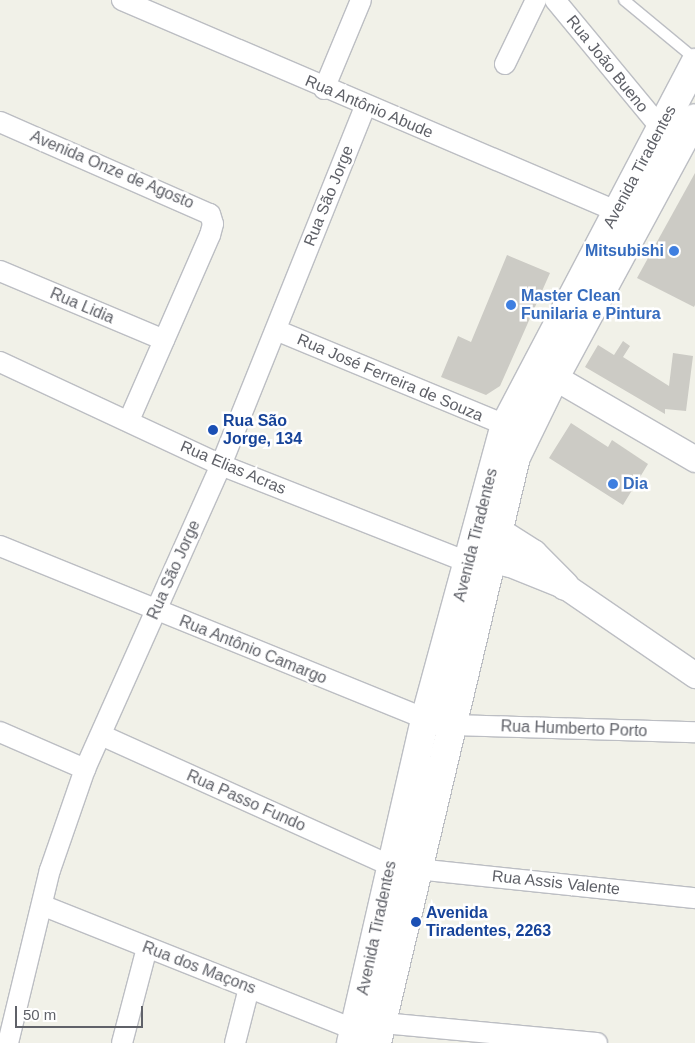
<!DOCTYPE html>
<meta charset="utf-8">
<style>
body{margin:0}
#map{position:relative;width:695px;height:1043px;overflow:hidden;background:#f1f1e8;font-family:Helvetica,sans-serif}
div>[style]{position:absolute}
.building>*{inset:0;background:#cccbc5}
.roads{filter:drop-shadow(1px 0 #bcbec3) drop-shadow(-1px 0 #bcbec3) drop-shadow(0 1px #bcbec3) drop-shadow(0 -1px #bcbec3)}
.service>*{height:10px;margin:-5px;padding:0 5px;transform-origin:5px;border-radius:5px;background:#fff}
.minor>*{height:20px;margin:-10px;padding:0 10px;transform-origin:10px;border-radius:10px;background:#fff}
.tertiary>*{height:25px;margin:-12.5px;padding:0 12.5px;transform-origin:12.5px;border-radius:12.5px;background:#fff}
.secondary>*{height:28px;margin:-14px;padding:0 14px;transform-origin:14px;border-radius:14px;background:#fff}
.dots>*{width:14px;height:14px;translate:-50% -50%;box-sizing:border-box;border:2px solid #fff;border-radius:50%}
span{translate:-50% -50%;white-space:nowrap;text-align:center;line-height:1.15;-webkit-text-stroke:5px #fff;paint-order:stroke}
.street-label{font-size:16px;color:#5f6168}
.shop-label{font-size:16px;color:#366cbe;font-weight:700}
.right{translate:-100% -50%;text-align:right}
.left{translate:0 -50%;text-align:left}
.transit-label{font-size:16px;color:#164399;font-weight:700}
.scale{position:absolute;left:15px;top:1006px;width:128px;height:22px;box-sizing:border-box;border:2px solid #5f6168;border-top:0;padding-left:6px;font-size:15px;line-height:18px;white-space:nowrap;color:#5f6168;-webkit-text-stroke:4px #fff;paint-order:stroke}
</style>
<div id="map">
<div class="building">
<i style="clip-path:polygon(695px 173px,695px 305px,694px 307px,637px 278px)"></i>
<i style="clip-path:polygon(507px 255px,550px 273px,500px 386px,486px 395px,441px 377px,458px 336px,471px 342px)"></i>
<i style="clip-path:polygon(623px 341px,630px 346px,623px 357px,669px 386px,673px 353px,693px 356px,686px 411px,665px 409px,665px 414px,585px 367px,598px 345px,614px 355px)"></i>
<i style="clip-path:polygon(571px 423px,608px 447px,612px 440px,648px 464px,623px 505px,549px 458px)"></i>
</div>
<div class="roads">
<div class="service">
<i style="left:624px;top:0;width:92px;rotate:39.7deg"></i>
</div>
<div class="minor">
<i style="left:122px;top:0;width:537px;rotate:23.13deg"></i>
<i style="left:555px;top:0;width:165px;rotate:50.4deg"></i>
<i style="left:505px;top:64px;width:71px;rotate:-64.2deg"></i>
<i style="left:324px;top:89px;width:96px;rotate:-67.4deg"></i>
<i style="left:0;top:122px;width:229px;rotate:23.7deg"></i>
<i style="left:210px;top:214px;width:10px;rotate:73deg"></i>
<i style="left:213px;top:224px;width:11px;rotate:105deg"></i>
<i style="left:210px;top:235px;width:202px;rotate:113.6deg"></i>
<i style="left:0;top:271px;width:178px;rotate:22.8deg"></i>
<i style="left:276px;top:330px;width:248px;rotate:22.5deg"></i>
<i style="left:0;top:362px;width:244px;rotate:25deg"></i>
<i style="left:221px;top:465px;width:268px;rotate:21.5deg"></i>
<i style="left:0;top:546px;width:459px;rotate:22.1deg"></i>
<i style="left:425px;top:719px;width:30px;rotate:12deg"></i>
<i style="left:454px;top:725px;width:241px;rotate:1.7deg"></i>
<i style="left:0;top:732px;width:93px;rotate:23.5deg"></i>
<i style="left:101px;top:735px;width:318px;rotate:24.3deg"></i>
<i style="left:417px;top:869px;width:280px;rotate:6deg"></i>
<i style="left:44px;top:906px;width:335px;rotate:21.7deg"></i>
<i style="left:382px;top:1023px;width:216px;rotate:5.3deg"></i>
<i style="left:8px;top:1043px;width:178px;rotate:-76.4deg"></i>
<i style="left:50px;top:870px;width:107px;rotate:-70.9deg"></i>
<i style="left:85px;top:769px;width:333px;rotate:-65.9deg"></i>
<i style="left:221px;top:465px;width:388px;rotate:-68.1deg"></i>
<i style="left:122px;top:1043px;width:98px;rotate:-75.3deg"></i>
<i style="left:235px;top:1043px;width:57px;rotate:-75.7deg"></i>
</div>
<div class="tertiary">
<i style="left:537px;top:367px;width:183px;rotate:30.2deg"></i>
<i style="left:472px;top:563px;width:19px;rotate:-9deg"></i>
<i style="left:491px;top:560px;width:19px;rotate:12deg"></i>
<i style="left:510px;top:564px;width:59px;rotate:21.8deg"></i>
<i style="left:565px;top:586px;width:158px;rotate:34.4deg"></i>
</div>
<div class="secondary">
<i style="left:497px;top:531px;width:43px;rotate:32.6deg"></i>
<i style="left:533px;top:554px;width:45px;rotate:45deg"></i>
<i style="left:351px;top:1043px;width:332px;rotate:-77.1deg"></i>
<i style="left:425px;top:719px;width:305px;rotate:-74.8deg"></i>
<i style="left:505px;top:425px;width:409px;rotate:-62.3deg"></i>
<i style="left:377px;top:1043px;width:602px;rotate:-76.66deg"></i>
<i style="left:516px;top:457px;width:89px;rotate:-64deg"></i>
<i style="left:555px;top:377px;width:294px;rotate:-61.6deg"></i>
</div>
</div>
<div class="dots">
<i style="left:674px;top:251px;background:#3f7fe0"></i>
<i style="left:511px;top:305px;background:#3f7fe0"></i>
<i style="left:213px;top:430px;background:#1a4fb4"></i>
<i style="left:613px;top:484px;background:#3f7fe0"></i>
<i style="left:416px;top:922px;background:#1a4fb4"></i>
</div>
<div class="street-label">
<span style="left:607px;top:64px;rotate:51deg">Rua João Bueno</span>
<span style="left:369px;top:107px;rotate:23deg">Rua Antônio Abude</span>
<span style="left:640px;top:167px;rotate:-62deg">Avenida Tiradentes</span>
<span style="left:112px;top:170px;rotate:23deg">Avenida Onze de Agosto</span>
<span style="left:329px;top:196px;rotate:-68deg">Rua São Jorge</span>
<span style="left:82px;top:306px;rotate:23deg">Rua Lidia</span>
<span style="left:390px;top:378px;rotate:23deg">Rua José Ferreira de Souza</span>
<span style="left:233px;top:468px;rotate:23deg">Rua Elias Acras</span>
<span style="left:476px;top:535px;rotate:-76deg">Avenida Tiradentes</span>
<span style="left:174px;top:570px;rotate:-66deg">Rua São Jorge</span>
<span style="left:253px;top:650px;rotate:22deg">Rua Antônio Camargo</span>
<span style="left:574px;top:729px;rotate:2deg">Rua Humberto Porto</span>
<span style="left:246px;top:801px;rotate:24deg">Rua Passo Fundo</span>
<span style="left:556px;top:883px;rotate:6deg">Rua Assis Valente</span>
<span style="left:377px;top:928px;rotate:-78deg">Avenida Tiradentes</span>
<span style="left:199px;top:968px;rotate:21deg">Rua dos Maçons</span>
</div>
<div class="shop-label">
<span class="right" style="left:664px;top:251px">Mitsubishi</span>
<span class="left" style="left:521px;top:305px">Master Clean<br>Funilaria e Pintura</span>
<span class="left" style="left:623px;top:484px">Dia</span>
</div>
<div class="transit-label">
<span class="left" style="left:223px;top:430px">Rua São<br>Jorge, 134</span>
<span class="left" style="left:426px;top:922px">Avenida<br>Tiradentes, 2263</span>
</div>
<div class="scale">50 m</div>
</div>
